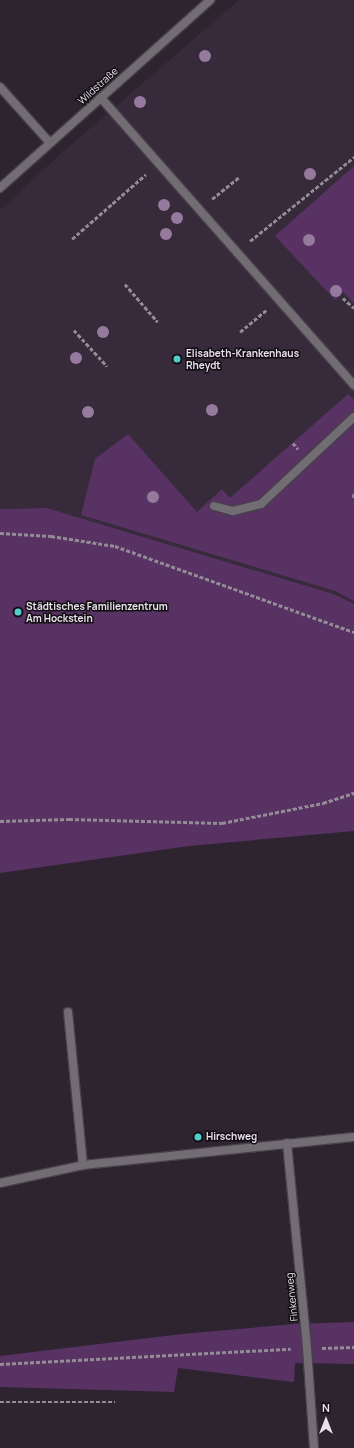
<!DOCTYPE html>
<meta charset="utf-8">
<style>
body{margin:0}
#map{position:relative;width:354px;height:1448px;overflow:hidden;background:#2d2430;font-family:Manrope,sans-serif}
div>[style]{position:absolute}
.built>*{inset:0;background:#372a3b}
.green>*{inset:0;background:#573263}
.path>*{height:2.5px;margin-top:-1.25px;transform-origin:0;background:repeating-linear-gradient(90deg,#938b95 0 4px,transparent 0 6px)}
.roads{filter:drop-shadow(1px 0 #473f4a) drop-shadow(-1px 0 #473f4a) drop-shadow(0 1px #473f4a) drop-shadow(0 -1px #473f4a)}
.service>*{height:8px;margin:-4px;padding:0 4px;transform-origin:4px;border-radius:4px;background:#726d73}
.minor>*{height:8px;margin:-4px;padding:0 4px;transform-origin:4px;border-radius:4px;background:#726d73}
.trees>*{width:12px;height:12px;margin:-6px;border-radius:50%;background:#957a9d}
.dots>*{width:11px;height:11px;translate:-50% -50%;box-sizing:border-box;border:2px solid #130f14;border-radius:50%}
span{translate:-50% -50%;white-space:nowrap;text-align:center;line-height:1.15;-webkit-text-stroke:3px #130f14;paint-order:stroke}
.street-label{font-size:10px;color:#e9e2eb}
.poi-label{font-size:10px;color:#e9e2eb;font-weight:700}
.left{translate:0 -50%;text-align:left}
.north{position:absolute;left:306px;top:1400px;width:40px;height:40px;-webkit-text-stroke:3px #130f14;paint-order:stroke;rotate:0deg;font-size:11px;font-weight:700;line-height:16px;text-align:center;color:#e9e2eb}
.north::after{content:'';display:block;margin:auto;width:14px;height:18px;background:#e9e2eb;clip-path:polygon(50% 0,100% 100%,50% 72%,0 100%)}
</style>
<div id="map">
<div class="built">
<i style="clip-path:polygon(239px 0,354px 0,354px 604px,334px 594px,47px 508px,0 509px,0 210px,57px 157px)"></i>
</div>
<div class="green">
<i style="clip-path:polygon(354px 166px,354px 304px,343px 292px,335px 300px,275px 236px)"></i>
<i style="clip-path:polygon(348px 394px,354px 400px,354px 601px,335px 591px,81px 515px,95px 459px,128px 434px,197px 512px,222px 489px,230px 498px)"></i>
<i style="clip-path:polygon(47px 508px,334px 594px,354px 604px,354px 831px,189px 846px,0 873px,0 509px)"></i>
<i style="clip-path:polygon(354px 1322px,354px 1364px,295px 1363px,294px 1382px,178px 1368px,174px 1392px,0 1387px,0 1356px,182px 1334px,294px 1324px)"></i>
</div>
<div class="path">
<i style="left:212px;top:199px;width:36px;rotate:-39deg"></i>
<i style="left:72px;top:239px;width:98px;rotate:-41.3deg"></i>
<i style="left:250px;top:241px;width:134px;rotate:-38.9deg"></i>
<i style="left:125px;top:284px;width:50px;rotate:49deg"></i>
<i style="left:343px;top:298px;width:15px;rotate:42deg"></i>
<i style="left:74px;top:330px;width:49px;rotate:47.5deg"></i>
<i style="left:240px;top:332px;width:34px;rotate:-40deg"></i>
<i style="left:293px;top:443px;width:8px;rotate:50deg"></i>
<i style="left:354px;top:494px;width:4px;rotate:90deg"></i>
<i style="left:0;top:533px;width:51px;rotate:3.4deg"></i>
<i style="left:51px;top:536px;width:65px;rotate:8.9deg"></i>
<i style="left:115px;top:546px;width:254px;rotate:19.8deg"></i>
<i style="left:0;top:821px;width:69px;rotate:-1.7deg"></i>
<i style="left:69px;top:819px;width:153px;rotate:1.5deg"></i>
<i style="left:222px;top:823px;width:103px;rotate:-11.2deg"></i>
<i style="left:323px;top:803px;width:33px;rotate:-18deg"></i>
<i style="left:322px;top:1348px;width:32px;rotate:-2deg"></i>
<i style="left:0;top:1364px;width:291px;rotate:-3deg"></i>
<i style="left:0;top:1402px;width:115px"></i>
</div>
<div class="roads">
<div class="service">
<i style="left:101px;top:98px;width:383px;rotate:48.6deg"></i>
<i style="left:214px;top:506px;width:20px;rotate:15deg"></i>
<i style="left:233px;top:511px;width:29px;rotate:-14deg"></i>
<i style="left:261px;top:504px;width:127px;rotate:-43.1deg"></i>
<i style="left:68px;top:1012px;width:154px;rotate:84.4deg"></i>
</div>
<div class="minor">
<i style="left:0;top:87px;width:75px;rotate:48.2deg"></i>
<i style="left:0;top:188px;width:282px;rotate:-41.8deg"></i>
<i style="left:287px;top:1143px;width:206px;rotate:84.4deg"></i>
<i style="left:307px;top:1348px;width:100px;rotate:86deg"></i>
<i style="left:0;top:1183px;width:85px;rotate:-12.2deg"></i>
<i style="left:83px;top:1165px;width:272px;rotate:-5.9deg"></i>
</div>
</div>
<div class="trees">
<i style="left:205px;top:56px"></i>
<i style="left:140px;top:102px"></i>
<i style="left:310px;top:174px"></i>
<i style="left:164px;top:205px"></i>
<i style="left:177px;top:218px"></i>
<i style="left:166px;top:234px"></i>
<i style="left:309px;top:240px"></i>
<i style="left:336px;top:291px"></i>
<i style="left:103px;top:332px"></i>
<i style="left:76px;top:358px"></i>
<i style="left:212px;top:410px"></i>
<i style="left:88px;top:412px"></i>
<i style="left:153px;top:497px"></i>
</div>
<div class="dots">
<i style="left:177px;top:359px;background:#53cdc9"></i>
<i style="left:18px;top:612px;background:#53cdc9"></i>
<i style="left:198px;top:1137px;background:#53cdc9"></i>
</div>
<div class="street-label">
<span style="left:98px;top:86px;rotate:-42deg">Wildstraße</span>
<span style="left:292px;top:1297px;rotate:-96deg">Finkenweg</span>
</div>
<div class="poi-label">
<span class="left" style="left:186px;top:359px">Elisabeth-Krankenhaus<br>Rheydt</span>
<span class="left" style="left:26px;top:612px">Städtisches Familienzentrum<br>Am Hockstein</span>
<span class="left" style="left:206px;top:1137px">Hirschweg</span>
</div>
<div class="north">N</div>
</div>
